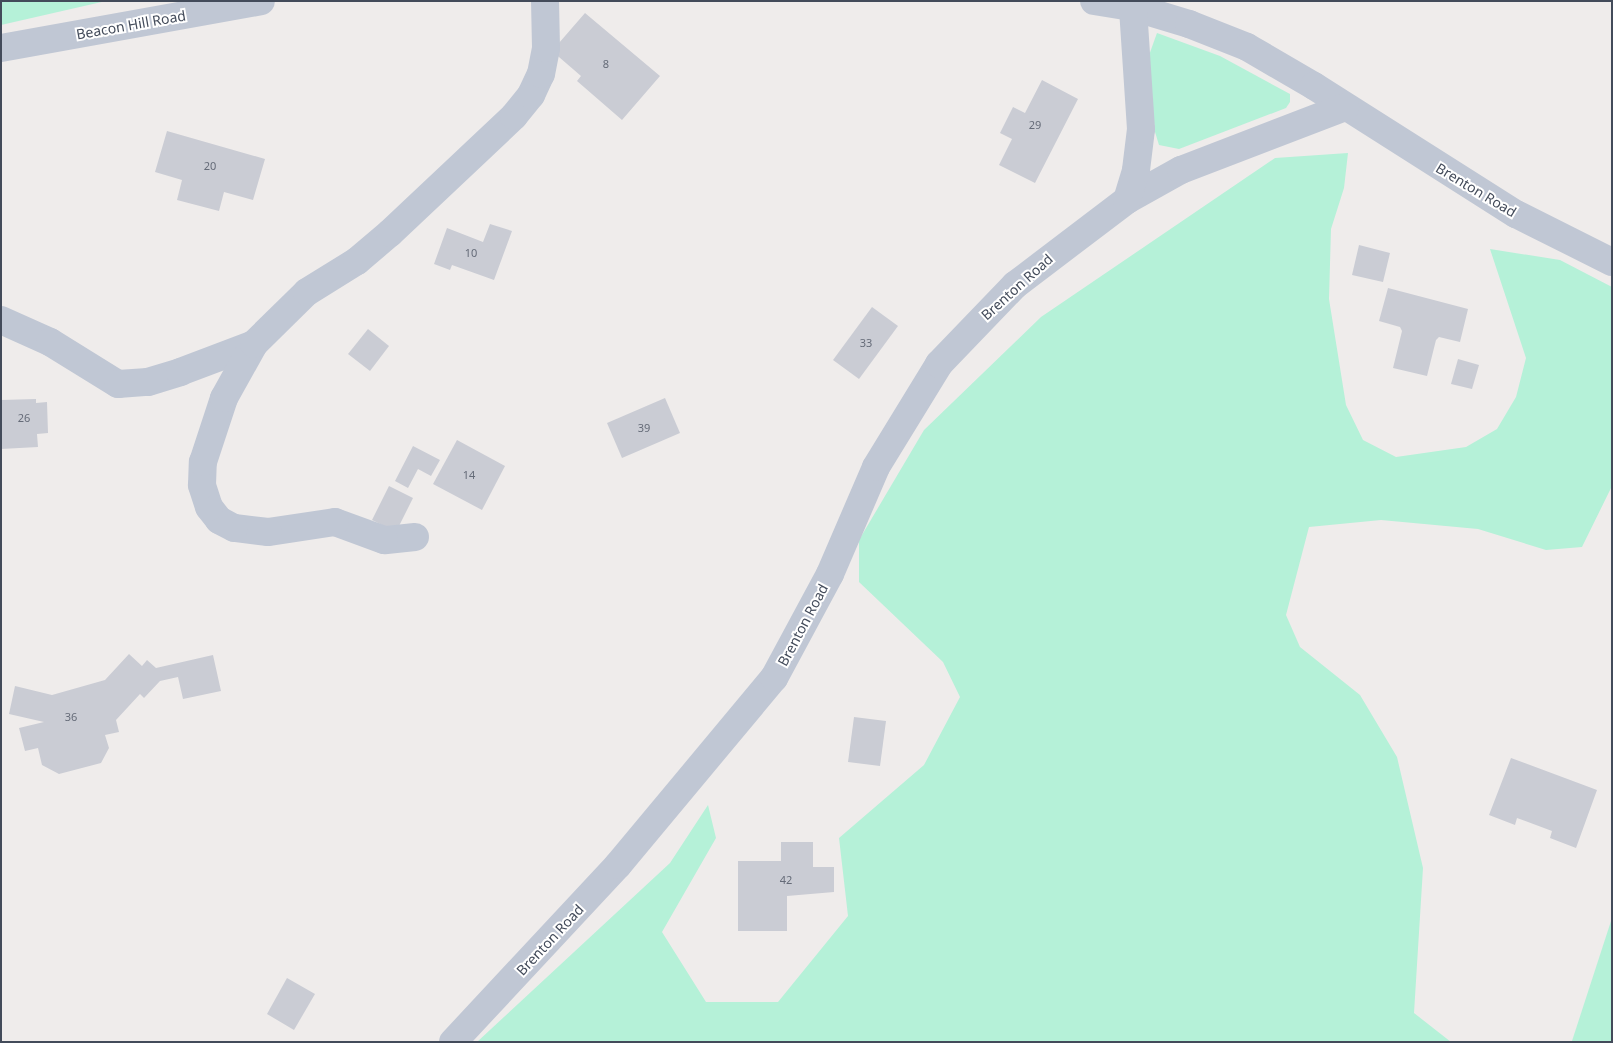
<!DOCTYPE html>
<style>
body{margin:0}
#map{position:relative;width:1613px;height:1043px;overflow:hidden;background:#efeceb;font-family:"Noto Sans",sans-serif}
div>[style]{position:absolute}
.green>*{inset:0;background:#b5f1d8}
.building>*{inset:0;background:#caccd4}
.minor>*{height:28px;margin:-14px;padding:0 14px;transform-origin:14px;border-radius:14px;background:#c0c7d4}
span{translate:-50% -50%;white-space:nowrap;text-align:center;line-height:1.15;-webkit-text-stroke:4px #fff;paint-order:stroke}
.number-label{font-size:11px;color:#656b78}
.number-label span{-webkit-text-stroke-width:0}
.street-label{font-size:14px;color:#434b5a}
.frame{position:absolute;inset:0;border:2px solid #434b5a;pointer-events:none}
</style>
<div id="map">
<div class="green">
<i style="clip-path:polygon(1px 1px,106px 1px,1px 25px)"></i>
<i style="clip-path:polygon(1157px 33px,1220px 56px,1290px 94px,1290px 102px,1286px 108px,1179px 149px,1159px 145px,1155px 132px,1148px 58px)"></i>
<i style="clip-path:polygon(1348px 153px,1344px 188px,1331px 229px,1329px 299px,1346px 405px,1363px 440px,1396px 457px,1466px 447px,1497px 429px,1516px 397px,1526px 358px,1490px 249px,1560px 260px,1612px 287px,1612px 486px,1582px 547px,1546px 550px,1478px 529px,1381px 520px,1309px 527px,1286px 615px,1300px 647px,1360px 695px,1397px 757px,1423px 868px,1414px 1013px,1451px 1042px,477px 1042px,670px 863px,708px 805px,716px 838px,662px 932px,706px 1002px,778px 1002px,848px 916px,839px 838px,924px 765px,960px 697px,943px 662px,859px 582px,859px 540px,924px 430px,1041px 317px,1275px 158px)"></i>
<i style="clip-path:polygon(1612px 918px,1612px 1042px,1572px 1042px,1572px 1041px)"></i>
</div>
<div class="building">
<i style="clip-path:polygon(585px 13px,660px 76px,622px 120px,577px 81px,581px 76px,552px 51px)"></i>
<i style="clip-path:polygon(1042px 80px,1078px 99px,1035px 183px,999px 165px,1012px 139px,1000px 133px,1013px 107px,1025px 113px)"></i>
<i style="clip-path:polygon(167px 131px,265px 159px,253px 200px,224px 192px,219px 211px,177px 200px,182px 180px,155px 172px)"></i>
<i style="clip-path:polygon(490px 224px,512px 231px,494px 280px,452px 265px,450px 270px,434px 264px,447px 228px,483px 242px)"></i>
<i style="clip-path:polygon(1359px 245px,1390px 253px,1383px 282px,1352px 275px)"></i>
<i style="clip-path:polygon(1388px 288px,1468px 309px,1460px 342px,1439px 337px,1436px 340px,1427px 376px,1393px 368px,1402px 331px,1400px 327px,1379px 321px)"></i>
<i style="clip-path:polygon(872px 307px,898px 326px,859px 379px,833px 360px)"></i>
<i style="clip-path:polygon(368px 329px,389px 346px,370px 371px,348px 354px)"></i>
<i style="clip-path:polygon(1458px 359px,1479px 365px,1472px 389px,1451px 384px)"></i>
<i style="clip-path:polygon(665px 398px,680px 433px,622px 458px,607px 423px)"></i>
<i style="clip-path:polygon(36px 399px,36px 403px,47px 402px,48px 433px,37px 434px,38px 447px,1px 449px,1px 400px)"></i>
<i style="clip-path:polygon(457px 440px,505px 466px,482px 510px,433px 484px)"></i>
<i style="clip-path:polygon(413px 446px,440px 460px,431px 476px,418px 469px,408px 488px,395px 481px)"></i>
<i style="clip-path:polygon(389px 486px,413px 498px,396px 532px,372px 520px)"></i>
<i style="clip-path:polygon(129px 654px,142px 666px,147px 660px,156px 668px,213px 655px,221px 691px,183px 699px,178px 677px,160px 681px,144px 698px,140px 694px,116px 720px,119px 732px,105px 735px,109px 748px,101px 763px,59px 774px,42px 765px,38px 748px,25px 751px,19px 728px,44px 722px,9px 714px,15px 686px,52px 695px,105px 680px)"></i>
<i style="clip-path:polygon(854px 717px,886px 721px,880px 766px,848px 762px)"></i>
<i style="clip-path:polygon(1511px 758px,1597px 790px,1576px 848px,1550px 838px,1552px 831px,1517px 818px,1515px 825px,1489px 815px)"></i>
<i style="clip-path:polygon(781px 842px,813px 842px,813px 867px,834px 867px,834px 892px,787px 896px,787px 931px,738px 931px,738px 861px,781px 861px)"></i>
<i style="clip-path:polygon(287px 978px,315px 994px,294px 1030px,267px 1014px)"></i>
</div>
<div class="minor">
<i style="left:1094px;top:1px;width:39px;rotate:9deg"></i>
<i style="left:1133px;top:7px;width:59px;rotate:16.9deg"></i>
<i style="left:1189px;top:24px;width:62px;rotate:21.6deg"></i>
<i style="left:1247px;top:47px;width:78px;rotate:30.2deg"></i>
<i style="left:1314px;top:86px;width:239px;rotate:32.4deg"></i>
<i style="left:1516px;top:214px;width:107px;rotate:26.6deg"></i>
<i style="left:1px;top:48px;width:264px;rotate:-10.2deg"></i>
<i style="left:1127px;top:200px;width:62px;rotate:-29.1deg"></i>
<i style="left:1181px;top:170px;width:176px;rotate:-21deg"></i>
<i style="left:1px;top:320px;width:54px;rotate:24.2deg"></i>
<i style="left:50px;top:342px;width:80px;rotate:31.7deg"></i>
<i style="left:118px;top:384px;width:30px;rotate:-4deg"></i>
<i style="left:148px;top:382px;width:34px;rotate:-17deg"></i>
<i style="left:180px;top:372px;width:79px;rotate:-20.7deg"></i>
<i style="left:415px;top:537px;width:31px;rotate:174deg"></i>
<i style="left:384px;top:540px;width:52px;rotate:-159.8deg"></i>
<i style="left:335px;top:522px;width:68px;rotate:171.5deg"></i>
<i style="left:268px;top:532px;width:34px;rotate:-173deg"></i>
<i style="left:234px;top:528px;width:17px;rotate:-152deg"></i>
<i style="left:219px;top:520px;width:16px;rotate:-128deg"></i>
<i style="left:209px;top:507px;width:23px;rotate:-108deg"></i>
<i style="left:202px;top:485px;width:23px;rotate:-88deg"></i>
<i style="left:203px;top:462px;width:67px;rotate:-71.8deg"></i>
<i style="left:224px;top:398px;width:62px;rotate:-60.9deg"></i>
<i style="left:254px;top:344px;width:74px;rotate:-44.5deg"></i>
<i style="left:307px;top:292px;width:59px;rotate:-31.8deg"></i>
<i style="left:357px;top:261px;width:43px;rotate:-40.3deg"></i>
<i style="left:390px;top:233px;width:170px;rotate:-43.3deg"></i>
<i style="left:514px;top:116px;width:27px;rotate:-51deg"></i>
<i style="left:531px;top:95px;width:23px;rotate:-65deg"></i>
<i style="left:541px;top:74px;width:26px;rotate:-79deg"></i>
<i style="left:546px;top:48px;width:47px;rotate:-91.2deg"></i>
<i style="left:453px;top:1042px;width:242px;rotate:-47deg"></i>
<i style="left:618px;top:865px;width:244px;rotate:-50.2deg"></i>
<i style="left:774px;top:678px;width:118px;rotate:-61.7deg"></i>
<i style="left:830px;top:574px;width:116px;rotate:-66.7deg"></i>
<i style="left:876px;top:467px;width:121px;rotate:-58.5deg"></i>
<i style="left:939px;top:364px;width:110px;rotate:-46.1deg"></i>
<i style="left:1015px;top:285px;width:141px;rotate:-37.2deg"></i>
<i style="left:1127px;top:200px;width:31px;rotate:-73deg"></i>
<i style="left:1136px;top:170px;width:41px;rotate:-83deg"></i>
<i style="left:1141px;top:129px;width:122px;rotate:-93.8deg"></i>
</div>
<div class="number-label">
<span style="left:606px;top:64px">8</span>
<span style="left:1035px;top:125px">29</span>
<span style="left:210px;top:166px">20</span>
<span style="left:471px;top:253px">10</span>
<span style="left:866px;top:343px">33</span>
<span style="left:24px;top:418px">26</span>
<span style="left:644px;top:428px">39</span>
<span style="left:469px;top:475px">14</span>
<span style="left:71px;top:717px">36</span>
<span style="left:786px;top:880px">42</span>
</div>
<div class="street-label">
<span style="left:131px;top:25px;rotate:-10deg">Beacon Hill Road</span>
<span style="left:1476px;top:190px;rotate:31deg">Brenton Road</span>
<span style="left:1017px;top:287px;rotate:-42deg">Brenton Road</span>
<span style="left:803px;top:625px;rotate:-62deg">Brenton Road</span>
<span style="left:550px;top:940px;rotate:-47deg">Brenton Road</span>
</div>
<div class="frame"></div>
</div>
